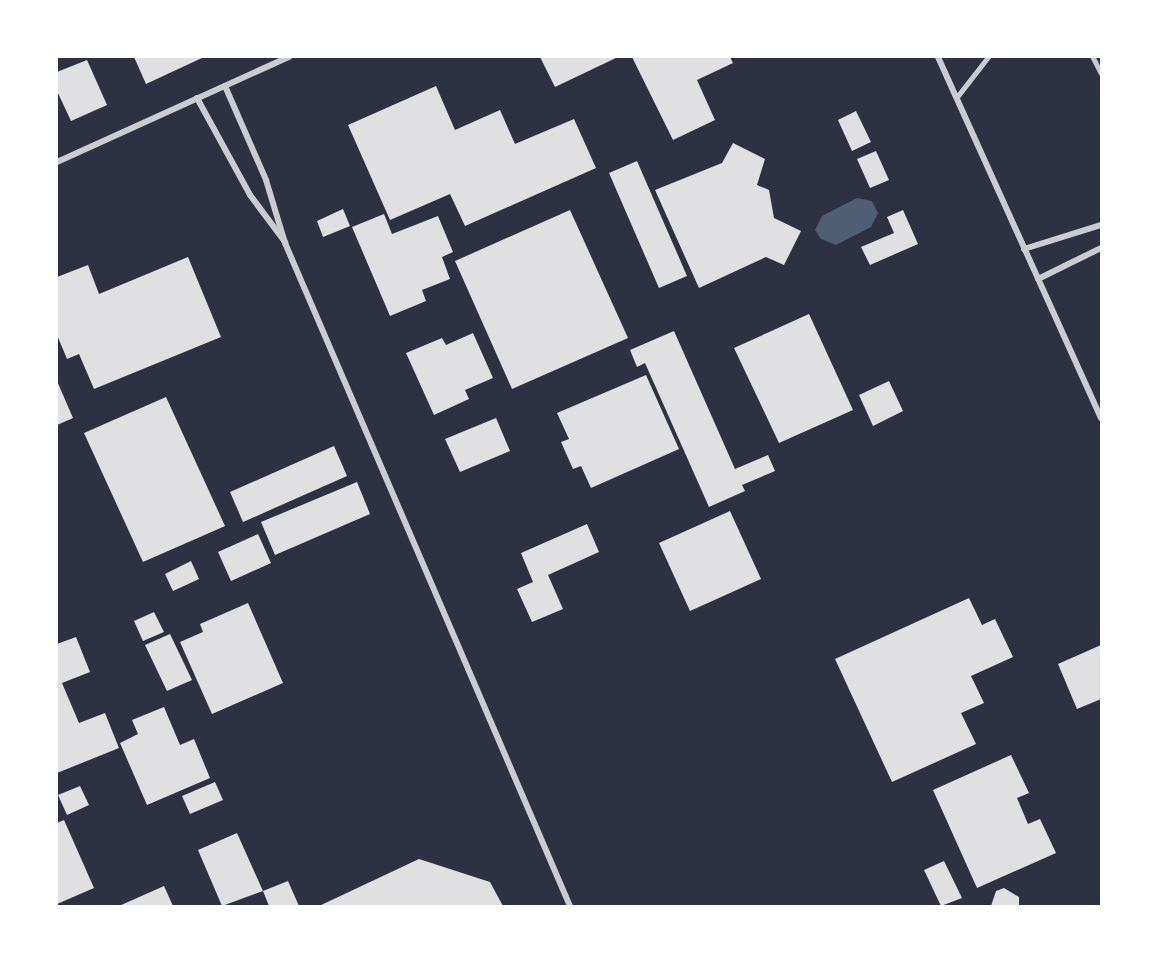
<!DOCTYPE html>
<style>
body{margin:0}
#map{position:relative;width:1158px;height:963px;overflow:hidden;background:#2d3142;font-family:Roboto,sans-serif}
div>[style]{position:absolute}
.water>*{inset:0;background:#4f5d75}
.building>*{inset:0;background:#e0e0e3}
.service>*{height:4.5px;margin:-2.25px;padding:0 2.25px;transform-origin:2.25px;border-radius:2.25px;background:#caccd0}
.minor>*{height:6px;margin:-3px;padding:0 3px;transform-origin:3px;border-radius:3px;background:#caccd0}
span{translate:-50% -50%;white-space:nowrap;text-align:center;line-height:1.15;-webkit-text-stroke:4.5px #fff;paint-order:stroke}
.frame{position:absolute;inset:0;border:58px solid #fff;pointer-events:none}
</style>
<div id="map">
<div class="water">
<i style="clip-path:polygon(857px 198px,872px 201px,878px 213px,871px 227px,836px 245px,821px 239px,815px 230px,822px 216px)"></i>
</div>
<div class="building">
<i style="clip-path:polygon(134px 57px,204px 57px,146px 84px)"></i>
<i style="clip-path:polygon(540px 57px,618px 57px,555px 87px)"></i>
<i style="clip-path:polygon(632px 57px,730px 57px,733px 63px,697px 80px,715px 120px,673px 140px)"></i>
<i style="clip-path:polygon(87px 60px,107px 105px,71px 121px,57px 91px,57px 72px)"></i>
<i style="clip-path:polygon(436px 86px,455px 130px,500px 110px,515px 144px,574px 119px,596px 168px,465px 226px,450px 194px,390px 220px,348px 125px)"></i>
<i style="clip-path:polygon(856px 111px,871px 142px,852px 151px,838px 120px)"></i>
<i style="clip-path:polygon(733px 143px,765px 159px,757px 185px,769px 190px,774px 218px,801px 231px,784px 265px,766px 257px,699px 288px,655px 190px,722px 163px)"></i>
<i style="clip-path:polygon(876px 151px,889px 180px,870px 188px,857px 159px)"></i>
<i style="clip-path:polygon(637px 161px,687px 276px,659px 288px,609px 173px)"></i>
<i style="clip-path:polygon(343px 209px,350px 226px,323px 237px,317px 221px)"></i>
<i style="clip-path:polygon(570px 210px,628px 338px,512px 389px,455px 261px)"></i>
<i style="clip-path:polygon(903px 210px,918px 244px,870px 265px,861px 247px,894px 233px,887px 217px)"></i>
<i style="clip-path:polygon(384px 214px,392px 234px,438px 216px,453px 252px,442px 257px,450px 279px,422px 290px,426px 301px,390px 316px,352px 227px)"></i>
<i style="clip-path:polygon(188px 257px,221px 337px,94px 389px,79px 354px,67px 359px,57px 335px,57px 277px,88px 265px,99px 294px)"></i>
<i style="clip-path:polygon(809px 314px,853px 410px,779px 443px,734px 348px)"></i>
<i style="clip-path:polygon(674px 331px,735px 469px,768px 455px,775px 471px,742px 485px,745px 491px,709px 507px,645px 363px,637px 367px,630px 350px)"></i>
<i style="clip-path:polygon(473px 333px,493px 378px,465px 390px,469px 399px,434px 415px,406px 353px,442px 338px,446px 345px)"></i>
<i style="clip-path:polygon(646px 375px,679px 449px,591px 488px,581px 466px,573px 469px,561px 442px,569px 439px,557px 413px)"></i>
<i style="clip-path:polygon(57px 381px,73px 418px,57px 425px)"></i>
<i style="clip-path:polygon(889px 381px,903px 411px,873px 426px,859px 395px)"></i>
<i style="clip-path:polygon(166px 397px,225px 526px,143px 562px,84px 433px)"></i>
<i style="clip-path:polygon(496px 418px,510px 451px,460px 472px,445px 439px)"></i>
<i style="clip-path:polygon(334px 446px,347px 476px,243px 522px,230px 492px)"></i>
<i style="clip-path:polygon(357px 482px,370px 514px,275px 555px,261px 522px)"></i>
<i style="clip-path:polygon(730px 511px,761px 579px,690px 611px,659px 543px)"></i>
<i style="clip-path:polygon(587px 524px,599px 552px,548px 575px,563px 609px,532px 622px,517px 589px,533px 582px,521px 553px)"></i>
<i style="clip-path:polygon(258px 534px,271px 563px,231px 581px,218px 552px)"></i>
<i style="clip-path:polygon(191px 561px,199px 579px,173px 591px,165px 574px)"></i>
<i style="clip-path:polygon(969px 598px,982px 625px,995px 619px,1013px 657px,971px 676px,984px 703px,961px 713px,976px 744px,892px 782px,835px 659px)"></i>
<i style="clip-path:polygon(248px 603px,283px 683px,212px 714px,180px 642px,203px 632px,200px 624px)"></i>
<i style="clip-path:polygon(154px 612px,164px 632px,143px 641px,134px 621px)"></i>
<i style="clip-path:polygon(170px 634px,192px 680px,167px 691px,145px 645px)"></i>
<i style="clip-path:polygon(76px 637px,90px 672px,62px 683px,79px 723px,105px 713px,119px 748px,57px 773px,57px 644px)"></i>
<i style="clip-path:polygon(1101px 645px,1101px 699px,1077px 709px,1058px 664px)"></i>
<i style="clip-path:polygon(164px 707px,180px 745px,194px 739px,210px 778px,147px 805px,120px 743px,138px 734px,132px 720px)"></i>
<i style="clip-path:polygon(1011px 755px,1029px 793px,1017px 798px,1028px 824px,1040px 819px,1056px 853px,977px 888px,933px 790px)"></i>
<i style="clip-path:polygon(215px 782px,223px 800px,190px 814px,182px 796px)"></i>
<i style="clip-path:polygon(80px 786px,89px 805px,67px 815px,58px 795px)"></i>
<i style="clip-path:polygon(64px 820px,94px 888px,57px 904px,57px 823px)"></i>
<i style="clip-path:polygon(237px 833px,263px 891px,222px 906px,198px 850px)"></i>
<i style="clip-path:polygon(419px 859px,490px 882px,503px 906px,319px 906px)"></i>
<i style="clip-path:polygon(944px 861px,962px 898px,941px 906px,924px 870px)"></i>
<i style="clip-path:polygon(288px 881px,299px 906px,269px 906px,263px 891px)"></i>
<i style="clip-path:polygon(164px 886px,173px 906px,119px 906px)"></i>
<i style="clip-path:polygon(1004px 888px,1019px 897px,1019px 906px,991px 906px,996px 891px)"></i>
</div>
<div class="service">
<i style="left:1093px;top:57px;width:18px;rotate:63deg"></i>
<i style="left:957px;top:97px;width:51px;rotate:-52.2deg"></i>
</div>
<div class="minor">
<i style="left:938px;top:57px;width:396px;rotate:65.7deg"></i>
<i style="left:225px;top:86px;width:103px;rotate:66.4deg"></i>
<i style="left:266px;top:180px;width:66px;rotate:73.2deg"></i>
<i style="left:285px;top:243px;width:722px;rotate:66.74deg"></i>
<i style="left:197px;top:98px;width:111px;rotate:61.3deg"></i>
<i style="left:250px;top:195px;width:59px;rotate:53.3deg"></i>
<i style="left:57px;top:162px;width:255px;rotate:-24.4deg"></i>
<i style="left:1024px;top:249px;width:81px;rotate:-17.3deg"></i>
<i style="left:1038px;top:279px;width:70px;rotate:-26.2deg"></i>
</div>
<div class="frame"></div>
</div>
